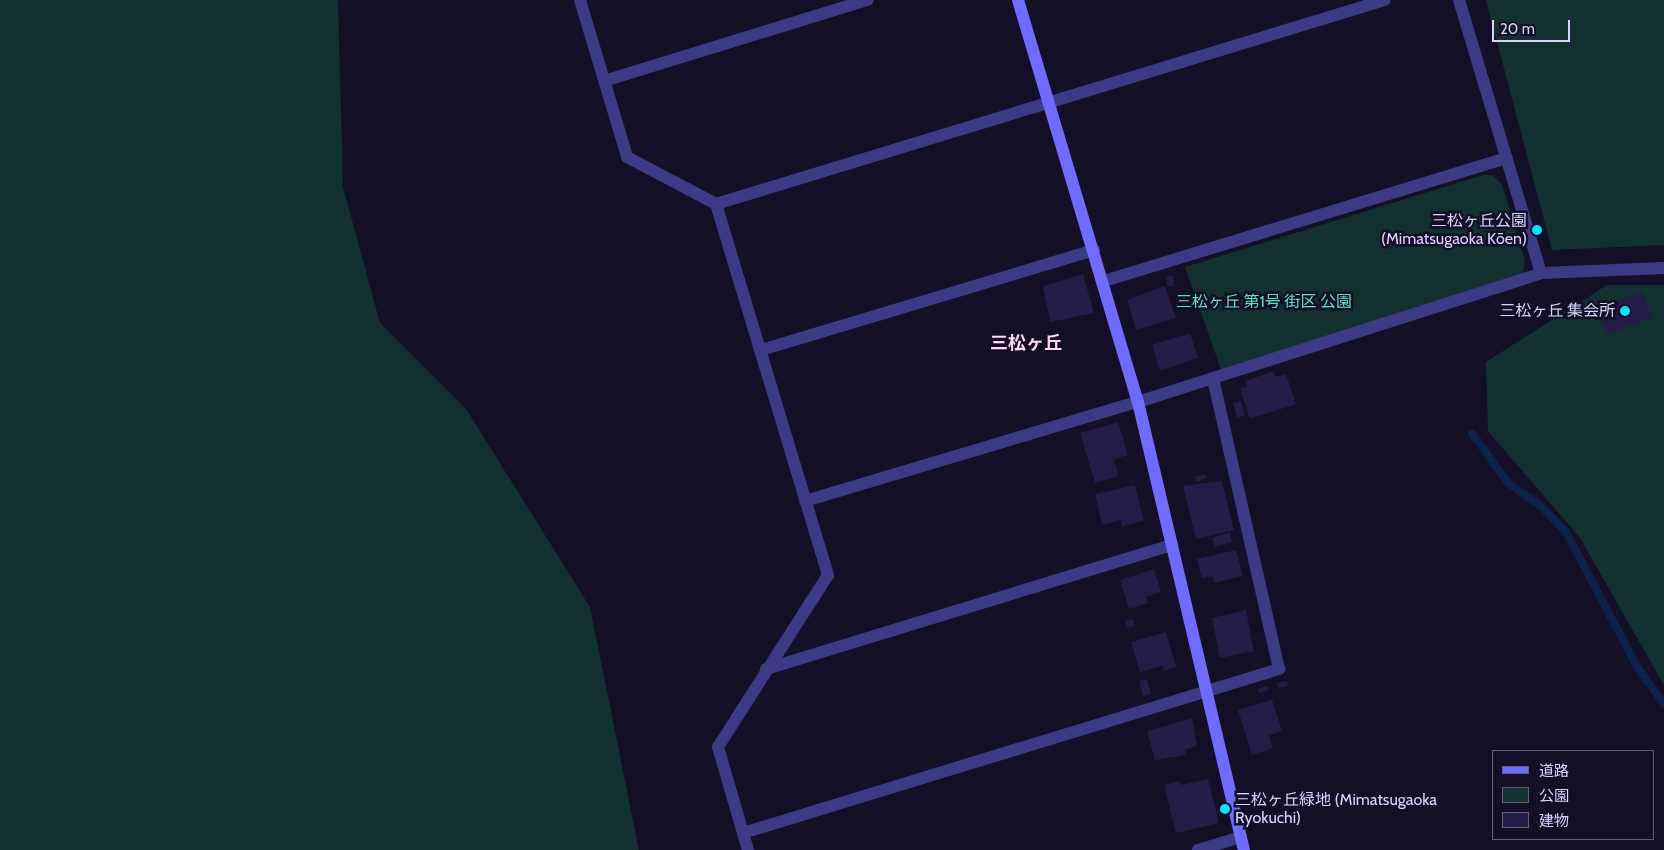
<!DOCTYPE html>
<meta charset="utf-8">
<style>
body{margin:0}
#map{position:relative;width:1664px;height:850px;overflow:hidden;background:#130f26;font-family:Cabin,"Noto Sans JP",sans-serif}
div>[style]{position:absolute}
.green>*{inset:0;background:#12302f}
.stream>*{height:8px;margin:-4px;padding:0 4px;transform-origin:4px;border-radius:4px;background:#0c2248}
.building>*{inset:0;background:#241b47}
.street>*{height:12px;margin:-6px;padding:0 6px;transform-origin:6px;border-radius:6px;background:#3d3a85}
.secondary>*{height:12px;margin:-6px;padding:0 6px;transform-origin:6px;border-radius:6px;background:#6f6bff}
.dots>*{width:14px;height:14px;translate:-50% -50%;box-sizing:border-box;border:2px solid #130f26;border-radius:50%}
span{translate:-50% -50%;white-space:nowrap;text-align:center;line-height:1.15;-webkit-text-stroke:5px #130f26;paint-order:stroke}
.poi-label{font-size:16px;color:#d9d4ff}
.right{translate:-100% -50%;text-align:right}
.left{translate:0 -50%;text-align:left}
.park-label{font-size:16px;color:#5fe0c0}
.neighbourhood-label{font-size:18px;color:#ffd6f0;font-weight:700}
.legend{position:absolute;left:1492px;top:750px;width:162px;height:90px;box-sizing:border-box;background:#130f26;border:1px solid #625e7d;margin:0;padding:6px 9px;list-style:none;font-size:15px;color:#d9d4ff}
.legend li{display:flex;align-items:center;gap:10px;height:25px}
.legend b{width:25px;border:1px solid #625e7d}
.scale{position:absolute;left:1492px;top:20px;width:78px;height:22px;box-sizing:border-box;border:2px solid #d9d4ff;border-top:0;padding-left:6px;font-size:15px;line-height:18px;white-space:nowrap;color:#d9d4ff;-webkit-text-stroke:4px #130f26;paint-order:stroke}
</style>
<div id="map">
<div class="green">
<i style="clip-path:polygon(0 0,338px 0,343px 187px,380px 323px,466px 409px,590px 607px,639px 850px,0 850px)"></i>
<i style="clip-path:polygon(1486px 0,1664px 0,1664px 245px,1552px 250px)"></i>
<i style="clip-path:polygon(1483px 175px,1492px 175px,1502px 184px,1525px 260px,1523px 275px,1223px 375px,1185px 267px)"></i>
<i style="clip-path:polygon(1607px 285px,1664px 285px,1664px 685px,1580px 538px,1488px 431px,1486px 362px)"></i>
</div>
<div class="stream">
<i style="left:1472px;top:433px;width:62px;rotate:54.2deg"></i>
<i style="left:1508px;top:483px;width:39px;rotate:35deg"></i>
<i style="left:1540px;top:505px;width:37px;rotate:46deg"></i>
<i style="left:1566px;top:532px;width:154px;rotate:62.1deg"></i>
<i style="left:1638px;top:668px;width:44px;rotate:54.2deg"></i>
</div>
<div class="building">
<i style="clip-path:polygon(1083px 274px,1094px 313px,1050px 322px,1043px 286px)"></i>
<i style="clip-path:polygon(1173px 276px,1174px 286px,1167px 286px,1166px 277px)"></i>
<i style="clip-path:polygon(1165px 286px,1176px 318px,1136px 330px,1127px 300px)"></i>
<i style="clip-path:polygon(1643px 292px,1652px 317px,1607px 334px,1597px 306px)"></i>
<i style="clip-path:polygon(1190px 333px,1198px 358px,1160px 371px,1152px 345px)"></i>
<i style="clip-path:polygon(1274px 371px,1275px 377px,1286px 374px,1296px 404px,1250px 419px,1240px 388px,1247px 386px,1245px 381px)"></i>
<i style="clip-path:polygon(1241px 401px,1245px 415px,1237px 418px,1233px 403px)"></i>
<i style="clip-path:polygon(1118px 422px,1128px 455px,1114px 459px,1119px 476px,1095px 483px,1080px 433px)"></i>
<i style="clip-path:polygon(1205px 474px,1207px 478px,1196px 482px,1195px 477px)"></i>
<i style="clip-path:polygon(1222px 481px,1234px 530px,1196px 539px,1183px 486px)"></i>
<i style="clip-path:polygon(1135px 485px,1144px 521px,1122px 526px,1121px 520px,1102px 525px,1095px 494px)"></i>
<i style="clip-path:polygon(1230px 532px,1232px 542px,1215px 547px,1212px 538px)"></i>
<i style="clip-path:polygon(1236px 550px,1243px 576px,1214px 583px,1212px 576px,1202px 579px,1197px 559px)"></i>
<i style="clip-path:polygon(1154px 569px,1161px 592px,1146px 597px,1148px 603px,1129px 609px,1120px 580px)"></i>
<i style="clip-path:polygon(1246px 610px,1254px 651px,1220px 658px,1212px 618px)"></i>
<i style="clip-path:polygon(1133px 619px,1135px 626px,1127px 628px,1125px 621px)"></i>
<i style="clip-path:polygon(1166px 632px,1176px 667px,1164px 671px,1162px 666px,1140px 672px,1131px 642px)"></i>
<i style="clip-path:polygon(1147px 679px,1151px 694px,1143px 696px,1139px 681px)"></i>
<i style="clip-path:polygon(1287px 681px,1288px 686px,1278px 688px,1277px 683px)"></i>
<i style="clip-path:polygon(1268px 686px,1270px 690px,1259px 693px,1257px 689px)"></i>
<i style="clip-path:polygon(1272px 700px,1282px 731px,1269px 735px,1273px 748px,1252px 755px,1238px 710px)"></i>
<i style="clip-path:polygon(1192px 718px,1197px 746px,1185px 750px,1186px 755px,1155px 760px,1147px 731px)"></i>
<i style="clip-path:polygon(1208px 779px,1219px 823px,1176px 833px,1164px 785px,1180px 781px,1181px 785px)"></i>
</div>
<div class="street">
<i style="left:580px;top:0;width:164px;rotate:73.3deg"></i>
<i style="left:627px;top:157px;width:101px;rotate:27.8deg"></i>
<i style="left:716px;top:204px;width:388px;rotate:73.2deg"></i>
<i style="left:828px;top:575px;width:204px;rotate:122.6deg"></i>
<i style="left:718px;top:747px;width:107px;rotate:73.8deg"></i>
<i style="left:1459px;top:0;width:285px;rotate:73.3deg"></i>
<i style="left:604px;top:81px;width:276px;rotate:-17.1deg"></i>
<i style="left:716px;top:204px;width:699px;rotate:-16.96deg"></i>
<i style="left:1104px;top:281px;width:421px;rotate:-17deg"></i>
<i style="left:761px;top:350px;width:348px;rotate:-16.7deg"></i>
<i style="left:805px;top:501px;width:347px;rotate:-16.6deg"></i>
<i style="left:1138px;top:402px;width:423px;rotate:-17.7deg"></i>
<i style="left:1541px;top:273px;width:123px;rotate:-2.3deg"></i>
<i style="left:766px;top:669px;width:425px;rotate:-17deg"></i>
<i style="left:743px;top:833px;width:561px;rotate:-17.01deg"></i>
<i style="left:1279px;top:669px;width:297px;rotate:-102.8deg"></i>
<i style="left:1198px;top:850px;width:45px;rotate:-16.8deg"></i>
</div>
<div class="secondary">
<i style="left:1018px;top:0;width:420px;rotate:73.4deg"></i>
<i style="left:1138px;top:402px;width:460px;rotate:76.7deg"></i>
</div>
<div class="dots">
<i style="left:1537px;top:230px;background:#00e5ff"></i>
<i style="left:1625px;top:311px;background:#00e5ff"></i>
<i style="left:1225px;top:809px;background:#00e5ff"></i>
</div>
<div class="poi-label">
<span class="right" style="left:1527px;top:230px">三松ヶ丘公園<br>(Mimatsugaoka Kōen)</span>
<span class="right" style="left:1615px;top:311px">三松ヶ丘 集会所</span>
<span class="left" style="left:1235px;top:809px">三松ヶ丘緑地 (Mimatsugaoka<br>Ryokuchi)</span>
</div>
<div class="park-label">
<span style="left:1264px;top:302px">三松ヶ丘 第1号 街区 公園</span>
</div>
<div class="neighbourhood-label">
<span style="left:1026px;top:343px">三松ヶ丘</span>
</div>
<ul class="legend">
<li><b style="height:6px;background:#6f6bff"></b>道路</li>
<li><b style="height:14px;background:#12302f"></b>公園</li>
<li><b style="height:14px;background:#241b47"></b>建物</li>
</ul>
<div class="scale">20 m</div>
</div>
